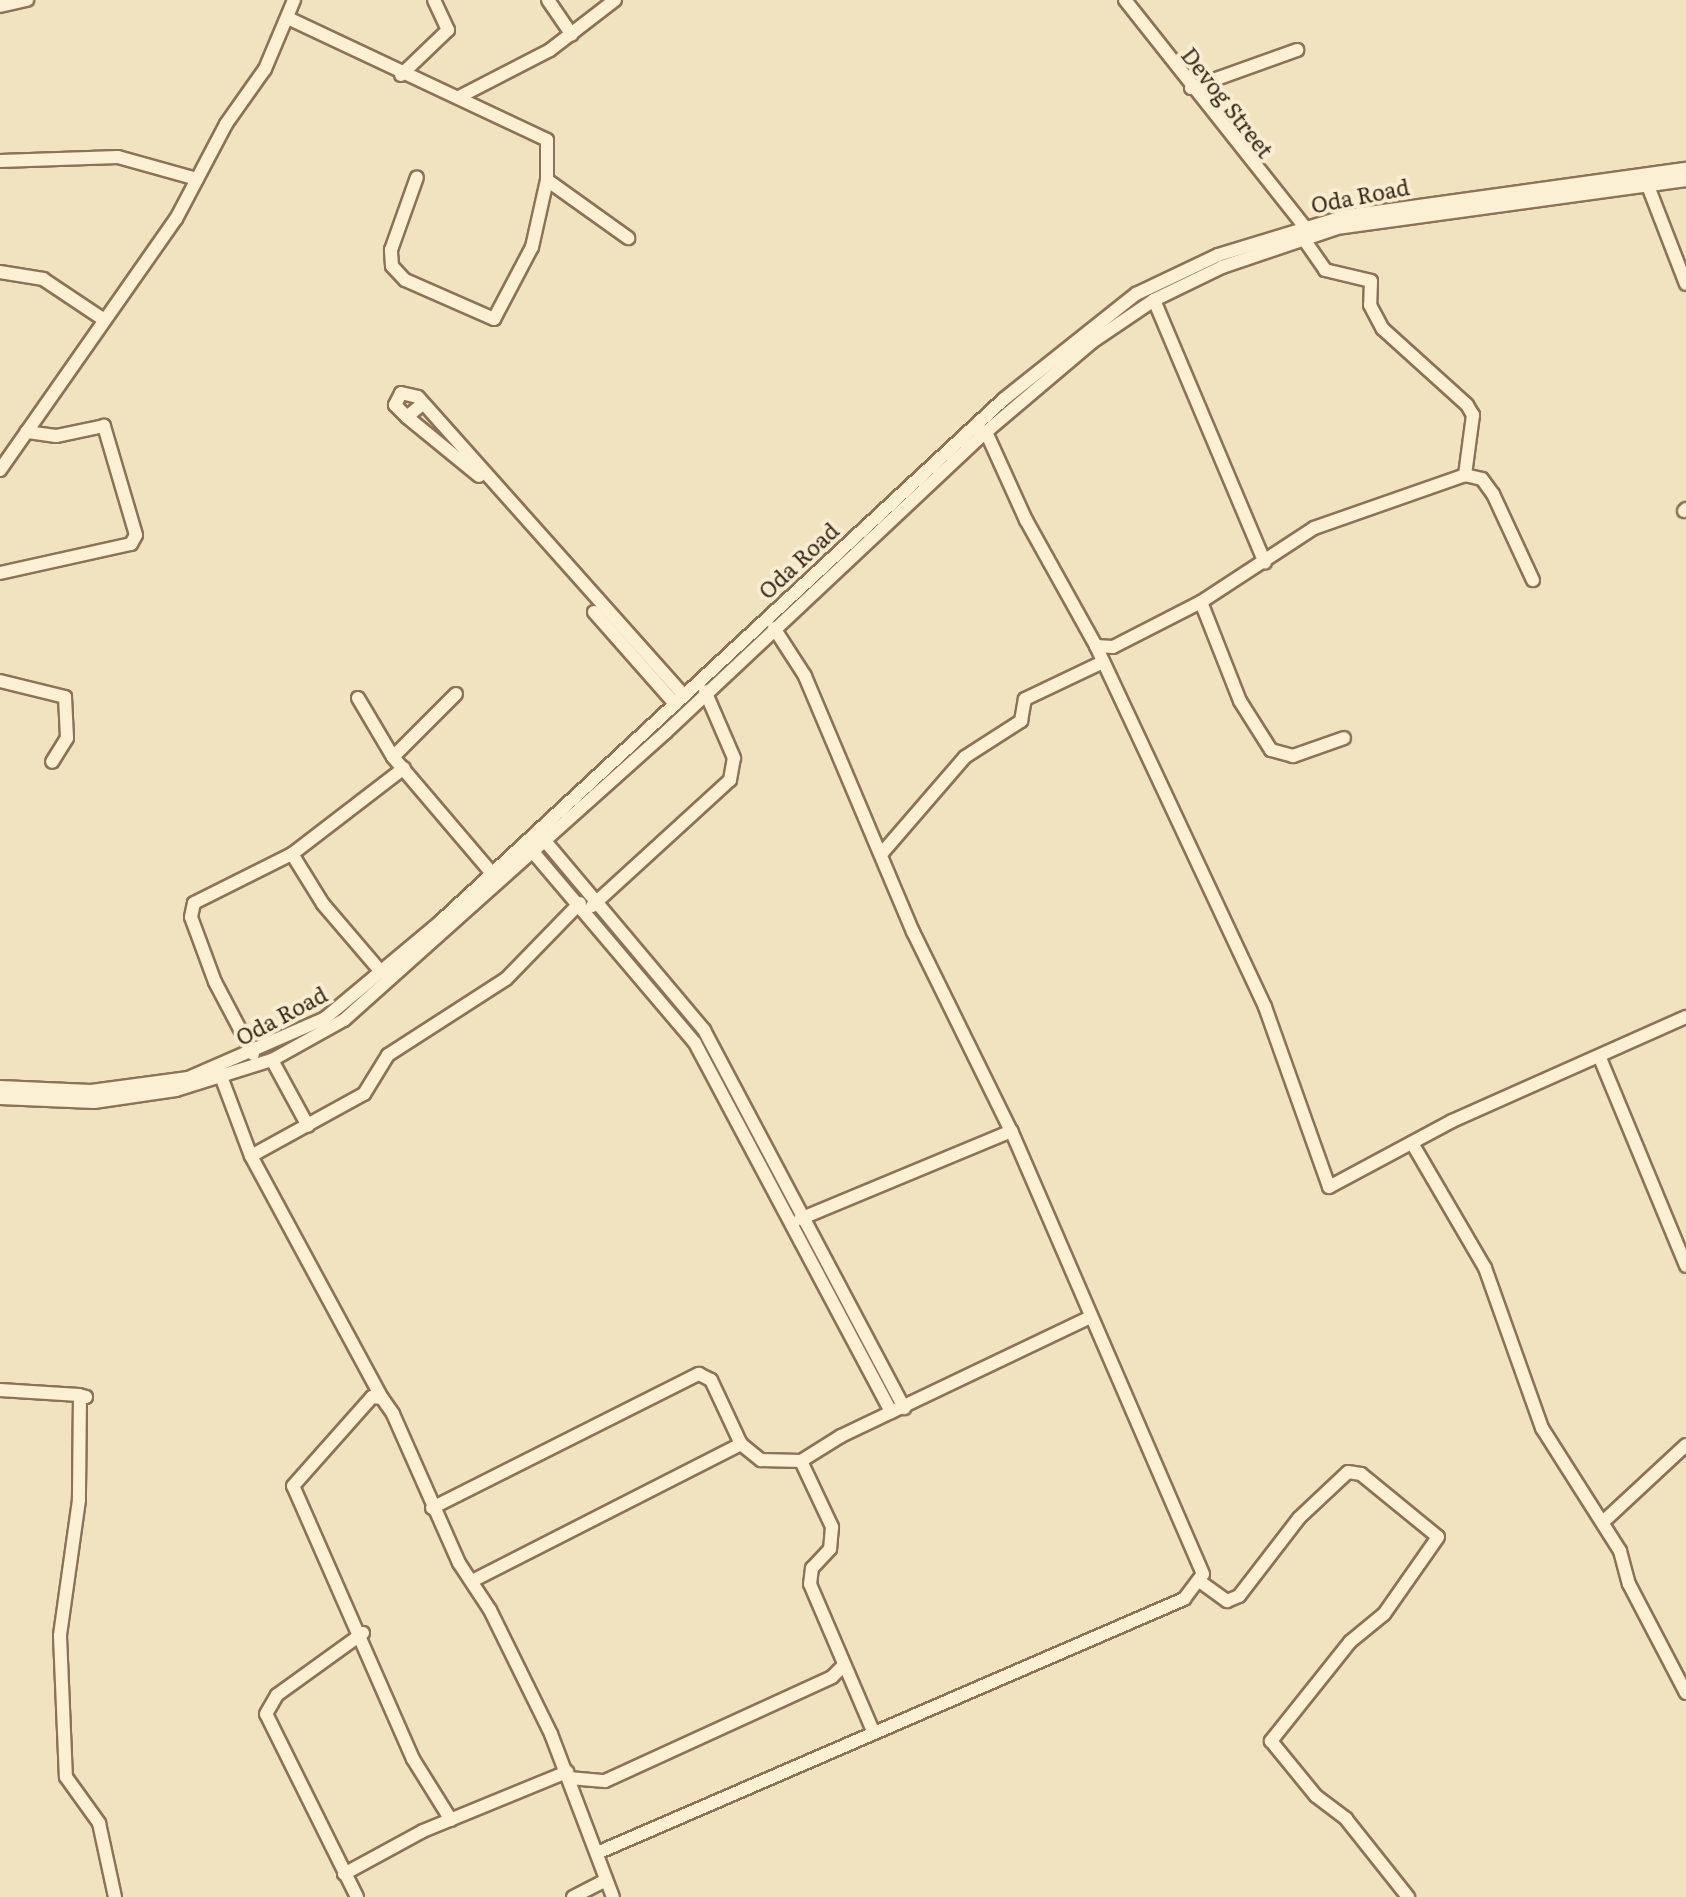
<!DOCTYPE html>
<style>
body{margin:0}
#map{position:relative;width:1686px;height:1897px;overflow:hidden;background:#f1e2c0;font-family:Literata,serif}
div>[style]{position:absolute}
.roads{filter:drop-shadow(2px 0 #8b7357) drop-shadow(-2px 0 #8b7357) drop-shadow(0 2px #8b7357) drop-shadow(0 -2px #8b7357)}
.minor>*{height:12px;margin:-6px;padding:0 6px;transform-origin:6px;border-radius:6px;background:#fbefd4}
span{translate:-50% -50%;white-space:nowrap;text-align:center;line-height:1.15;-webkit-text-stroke:8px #f8ecd1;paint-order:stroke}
.street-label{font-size:22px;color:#3a2b1c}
</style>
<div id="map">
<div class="roads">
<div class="minor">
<i style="left:548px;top:0;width:42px;rotate:55.6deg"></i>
<i style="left:1125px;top:0;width:288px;rotate:51.6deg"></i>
<i style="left:0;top:6px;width:28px;rotate:-13deg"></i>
<i style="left:290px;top:19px;width:284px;rotate:25.2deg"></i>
<i style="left:547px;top:140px;width:40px;rotate:90deg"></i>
<i style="left:547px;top:180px;width:69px;rotate:102.6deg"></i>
<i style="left:532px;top:247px;width:81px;rotate:117.8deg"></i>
<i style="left:494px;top:319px;width:97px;rotate:-156.3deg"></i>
<i style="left:405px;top:280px;width:19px;rotate:-133deg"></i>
<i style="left:392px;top:266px;width:16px;rotate:-94deg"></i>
<i style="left:391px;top:250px;width:77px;rotate:-70.4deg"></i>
<i style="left:401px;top:75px;width:65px;rotate:-43.8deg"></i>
<i style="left:448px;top:30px;width:33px;rotate:-115deg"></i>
<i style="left:1191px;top:88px;width:113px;rotate:-19.7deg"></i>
<i style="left:459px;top:97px;width:102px;rotate:-27.3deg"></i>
<i style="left:550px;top:50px;width:82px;rotate:-37.6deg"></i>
<i style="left:0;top:161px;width:118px;rotate:-1.9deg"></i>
<i style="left:118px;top:157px;width:82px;rotate:15.6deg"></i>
<i style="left:547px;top:180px;width:100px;rotate:35.6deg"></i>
<i style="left:1648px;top:186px;width:105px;rotate:68.8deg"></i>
<i style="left:1303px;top:238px;width:39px;rotate:55deg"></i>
<i style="left:1325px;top:270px;width:47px;rotate:13.4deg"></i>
<i style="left:1371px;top:281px;width:24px;rotate:92deg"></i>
<i style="left:1370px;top:305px;width:27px;rotate:62deg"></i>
<i style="left:1383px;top:329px;width:113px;rotate:42.1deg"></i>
<i style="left:1467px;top:405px;width:12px;rotate:59deg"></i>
<i style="left:1473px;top:415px;width:61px;rotate:97.6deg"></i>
<i style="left:0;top:272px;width:44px;rotate:9.2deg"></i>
<i style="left:43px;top:279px;width:72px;rotate:33.7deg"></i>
<i style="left:1154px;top:300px;width:285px;rotate:67.1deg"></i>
<i style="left:420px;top:406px;width:17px;rotate:140deg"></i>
<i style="left:407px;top:417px;width:17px;rotate:-135deg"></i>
<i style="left:395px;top:405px;width:13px;rotate:-63deg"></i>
<i style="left:401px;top:393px;width:17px;rotate:13deg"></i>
<i style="left:418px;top:397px;width:400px;rotate:48.3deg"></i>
<i style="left:407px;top:417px;width:93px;rotate:39.3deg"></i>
<i style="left:986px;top:432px;width:97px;rotate:65.6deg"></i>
<i style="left:1026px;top:520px;width:144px;rotate:60.9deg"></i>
<i style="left:1096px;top:646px;width:399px;rotate:64.9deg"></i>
<i style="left:1265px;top:1007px;width:191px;rotate:70.4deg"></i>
<i style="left:1329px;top:1187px;width:140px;rotate:-28.2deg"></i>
<i style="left:1452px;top:1121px;width:256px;rotate:-24deg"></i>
<i style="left:0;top:470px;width:307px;rotate:-55deg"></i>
<i style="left:176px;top:219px;width:107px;rotate:-62.2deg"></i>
<i style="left:226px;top:124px;width:67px;rotate:-54.7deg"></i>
<i style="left:265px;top:69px;width:75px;rotate:-67.2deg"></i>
<i style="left:1684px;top:511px;width:3px;rotate:-45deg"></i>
<i style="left:0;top:573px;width:134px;rotate:-12.5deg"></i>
<i style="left:131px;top:544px;width:10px;rotate:-61deg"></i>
<i style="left:136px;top:535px;width:114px;rotate:-106.4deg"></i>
<i style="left:104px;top:426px;width:49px;rotate:168.2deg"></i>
<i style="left:56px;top:436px;width:30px;rotate:-172deg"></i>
<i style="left:1201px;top:602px;width:106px;rotate:68.5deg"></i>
<i style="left:1240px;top:701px;width:58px;rotate:57.7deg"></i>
<i style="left:1271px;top:750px;width:23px;rotate:15deg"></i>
<i style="left:1293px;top:756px;width:54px;rotate:-19.4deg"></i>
<i style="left:594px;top:612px;width:123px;rotate:48.6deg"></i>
<i style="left:1096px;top:646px;width:17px;rotate:3deg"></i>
<i style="left:1113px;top:647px;width:99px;rotate:-27.1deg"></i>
<i style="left:1201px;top:602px;width:135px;rotate:-33.2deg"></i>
<i style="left:1314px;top:528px;width:160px;rotate:-19.3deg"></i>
<i style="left:1465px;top:475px;width:17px;rotate:13deg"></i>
<i style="left:1482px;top:479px;width:19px;rotate:54deg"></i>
<i style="left:1493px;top:494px;width:95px;rotate:65.1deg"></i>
<i style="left:0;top:681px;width:67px;rotate:13.8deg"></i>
<i style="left:65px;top:697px;width:41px;rotate:87.2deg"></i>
<i style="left:67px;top:738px;width:28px;rotate:122deg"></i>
<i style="left:358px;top:698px;width:69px;rotate:59.3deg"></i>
<i style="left:393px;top:757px;width:151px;rotate:49.6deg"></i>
<i style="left:393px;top:757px;width:89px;rotate:-45deg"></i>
<i style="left:545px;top:841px;width:247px;rotate:49.9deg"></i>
<i style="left:704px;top:1030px;width:428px;rotate:62.1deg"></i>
<i style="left:533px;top:852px;width:250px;rotate:49.7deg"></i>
<i style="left:695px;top:1043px;width:418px;rotate:62deg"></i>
<i style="left:883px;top:852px;width:125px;rotate:-49.2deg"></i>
<i style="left:965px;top:757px;width:67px;rotate:-32.7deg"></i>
<i style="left:1021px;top:721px;width:22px;rotate:-80deg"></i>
<i style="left:1025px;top:699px;width:86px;rotate:-25.4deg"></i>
<i style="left:292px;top:854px;width:59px;rotate:58.2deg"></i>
<i style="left:323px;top:904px;width:89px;rotate:49.5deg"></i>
<i style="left:592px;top:906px;width:187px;rotate:-42.4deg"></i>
<i style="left:730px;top:780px;width:22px;rotate:-80deg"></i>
<i style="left:734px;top:758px;width:73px;rotate:-113.4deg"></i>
<i style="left:253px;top:1054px;width:81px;rotate:-117.8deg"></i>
<i style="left:215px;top:982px;width:69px;rotate:-110.3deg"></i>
<i style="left:191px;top:917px;width:14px;rotate:-78deg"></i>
<i style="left:194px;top:903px;width:110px;rotate:-26.6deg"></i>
<i style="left:292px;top:854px;width:141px;rotate:-37.5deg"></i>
<i style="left:1600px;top:1058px;width:225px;rotate:67.5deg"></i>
<i style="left:272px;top:1060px;width:75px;rotate:61.4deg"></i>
<i style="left:222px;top:1079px;width:82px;rotate:69.4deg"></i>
<i style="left:251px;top:1156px;width:275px;rotate:61.6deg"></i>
<i style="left:0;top:1087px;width:91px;rotate:2.5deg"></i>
<i style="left:91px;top:1091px;width:98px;rotate:-7.6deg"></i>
<i style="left:188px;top:1078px;width:148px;rotate:-23.5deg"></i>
<i style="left:324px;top:1019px;width:151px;rotate:-39.9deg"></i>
<i style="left:440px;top:922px;width:769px;rotate:-42.84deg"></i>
<i style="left:1004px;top:399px;width:169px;rotate:-38.5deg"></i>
<i style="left:1136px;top:294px;width:91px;rotate:-25.4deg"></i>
<i style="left:1218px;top:255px;width:134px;rotate:-16.9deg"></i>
<i style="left:1346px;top:216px;width:343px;rotate:-7.9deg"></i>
<i style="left:0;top:1098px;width:94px;rotate:2.4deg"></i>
<i style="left:94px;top:1102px;width:83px;rotate:-8.3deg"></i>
<i style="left:176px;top:1090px;width:101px;rotate:-17.4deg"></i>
<i style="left:272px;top:1060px;width:82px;rotate:-29.1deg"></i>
<i style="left:344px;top:1020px;width:432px;rotate:-41.8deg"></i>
<i style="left:666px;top:732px;width:439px;rotate:-43.2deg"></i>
<i style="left:986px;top:432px;width:139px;rotate:-40.3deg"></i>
<i style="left:1092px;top:342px;width:75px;rotate:-34.1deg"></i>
<i style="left:1154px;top:300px;width:76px;rotate:-25.9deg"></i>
<i style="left:1222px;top:267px;width:121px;rotate:-18.7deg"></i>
<i style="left:1337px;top:228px;width:352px;rotate:-7.8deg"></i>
<i style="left:1412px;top:1143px;width:145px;rotate:59.7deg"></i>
<i style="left:1485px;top:1268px;width:170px;rotate:70.4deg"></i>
<i style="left:1542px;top:1428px;width:146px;rotate:57.6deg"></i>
<i style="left:1620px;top:1551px;width:34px;rotate:75deg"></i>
<i style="left:1629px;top:1584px;width:123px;rotate:62.4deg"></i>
<i style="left:251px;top:1156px;width:129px;rotate:-28.8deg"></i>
<i style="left:364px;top:1094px;width:46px;rotate:-58.4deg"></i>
<i style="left:388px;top:1055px;width:140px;rotate:-32.8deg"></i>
<i style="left:506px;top:979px;width:106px;rotate:-45.8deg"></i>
<i style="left:800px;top:1219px;width:229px;rotate:-22.6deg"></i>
<i style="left:0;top:1390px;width:79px;rotate:3.6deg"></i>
<i style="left:79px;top:1395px;width:7px;rotate:16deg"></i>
<i style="left:86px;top:1397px;width:6px;rotate:-171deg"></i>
<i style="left:80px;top:1396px;width:104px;rotate:90.6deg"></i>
<i style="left:79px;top:1500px;width:137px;rotate:98deg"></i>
<i style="left:60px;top:1636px;width:141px;rotate:87.6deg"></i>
<i style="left:66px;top:1777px;width:57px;rotate:54.3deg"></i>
<i style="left:99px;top:1823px;width:76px;rotate:77.8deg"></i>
<i style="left:801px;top:1461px;width:73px;rotate:64.8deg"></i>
<i style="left:832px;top:1527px;width:22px;rotate:95deg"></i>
<i style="left:830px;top:1549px;width:26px;rotate:133deg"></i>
<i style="left:812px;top:1568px;width:16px;rotate:97deg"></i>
<i style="left:810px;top:1584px;width:162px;rotate:66.8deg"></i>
<i style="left:432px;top:1508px;width:299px;rotate:-26.7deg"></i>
<i style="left:699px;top:1374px;width:13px;rotate:27deg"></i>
<i style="left:711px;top:1380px;width:71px;rotate:64.9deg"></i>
<i style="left:741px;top:1444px;width:26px;rotate:39deg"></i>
<i style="left:761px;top:1460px;width:40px;rotate:1.4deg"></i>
<i style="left:801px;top:1461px;width:47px;rotate:-32deg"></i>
<i style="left:841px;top:1436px;width:276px;rotate:-25.5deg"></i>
<i style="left:1603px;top:1522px;width:113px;rotate:-42.9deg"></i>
<i style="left:474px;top:1580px;width:300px;rotate:-27deg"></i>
<i style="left:1202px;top:1583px;width:31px;rotate:36deg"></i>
<i style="left:1227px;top:1601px;width:13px;rotate:-23deg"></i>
<i style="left:1239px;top:1596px;width:98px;rotate:-52.4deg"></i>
<i style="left:1299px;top:1518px;width:67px;rotate:-43.2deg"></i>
<i style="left:1348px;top:1472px;width:13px;rotate:9deg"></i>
<i style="left:1361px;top:1474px;width:99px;rotate:39.3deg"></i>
<i style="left:1438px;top:1537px;width:94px;rotate:125deg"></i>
<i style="left:1384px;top:1614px;width:44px;rotate:140.5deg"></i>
<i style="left:1350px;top:1642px;width:127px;rotate:128.6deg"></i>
<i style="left:1271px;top:1741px;width:71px;rotate:50.7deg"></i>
<i style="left:1316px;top:1796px;width:38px;rotate:37deg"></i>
<i style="left:1346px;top:1819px;width:100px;rotate:51.5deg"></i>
<i style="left:569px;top:1778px;width:36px;rotate:5deg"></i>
<i style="left:605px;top:1781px;width:250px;rotate:-24.6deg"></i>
<i style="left:832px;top:1677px;width:17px;rotate:-45deg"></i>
<i style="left:451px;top:1820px;width:72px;rotate:-121.9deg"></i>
<i style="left:413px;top:1759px;width:298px;rotate:-113.7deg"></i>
<i style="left:293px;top:1486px;width:119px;rotate:-48.4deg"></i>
<i style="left:372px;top:1397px;width:10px;rotate:6deg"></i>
<i style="left:382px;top:1398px;width:19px;rotate:55deg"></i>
<i style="left:393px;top:1414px;width:163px;rotate:66.1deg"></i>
<i style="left:459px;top:1563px;width:56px;rotate:56.6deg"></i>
<i style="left:490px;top:1610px;width:138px;rotate:63.8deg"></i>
<i style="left:551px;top:1734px;width:174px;rotate:69.2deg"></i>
<i style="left:597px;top:1853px;width:640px;rotate:-23.4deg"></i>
<i style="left:1184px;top:1599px;width:31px;rotate:-53deg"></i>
<i style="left:1203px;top:1574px;width:483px;rotate:-113.4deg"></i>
<i style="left:1011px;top:1131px;width:222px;rotate:-116.2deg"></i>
<i style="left:913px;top:932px;width:278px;rotate:-112.9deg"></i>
<i style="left:805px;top:676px;width:57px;rotate:-122.9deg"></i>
<i style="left:344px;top:1874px;width:90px;rotate:-28.6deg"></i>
<i style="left:423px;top:1831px;width:156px;rotate:-22.3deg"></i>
<i style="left:357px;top:1897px;width:204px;rotate:-116.4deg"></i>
<i style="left:266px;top:1714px;width:22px;rotate:-60deg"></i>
<i style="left:277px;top:1695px;width:106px;rotate:-35.8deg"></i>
<i style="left:573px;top:1897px;width:37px;rotate:-27deg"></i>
</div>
</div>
<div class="street-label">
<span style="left:1228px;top:102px;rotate:52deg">Devog Street</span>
<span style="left:1360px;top:195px;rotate:-11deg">Oda Road</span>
<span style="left:798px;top:560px;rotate:-43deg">Oda Road</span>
<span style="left:281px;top:1015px;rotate:-28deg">Oda Road</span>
</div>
</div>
